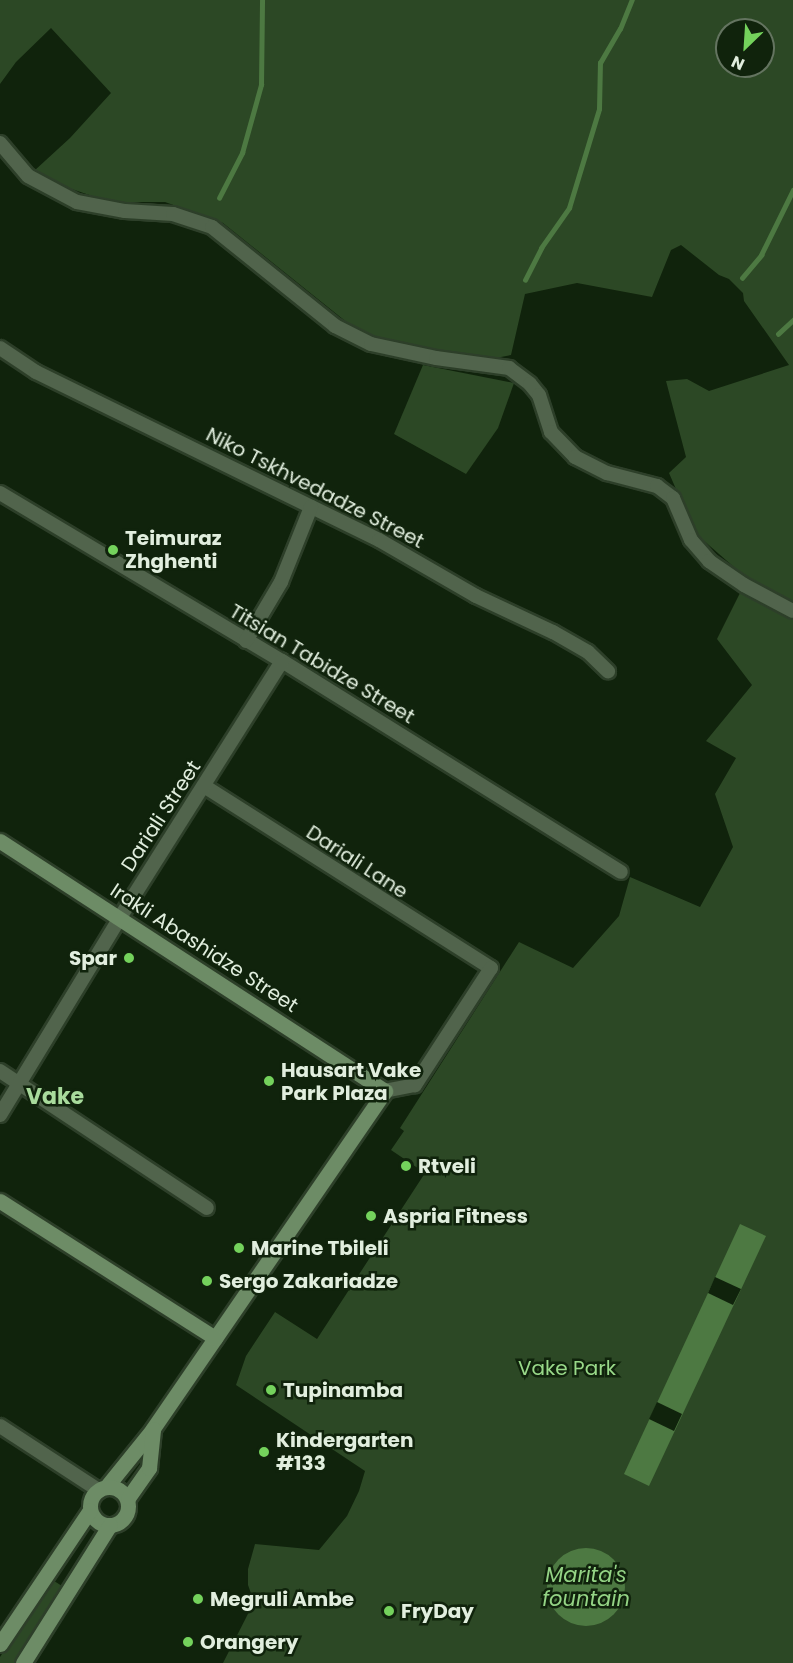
<!DOCTYPE html>
<style>
body{margin:0}
#map{position:relative;width:793px;height:1663px;overflow:hidden;background:#10230c;font-family:Poppins,sans-serif}
div>[style]{position:absolute}
.green>*{inset:0;background:#2c4825}
.water>*{inset:0;background:#4d7942}
.round{border-radius:50%}
.pier>*{inset:0;background:#10230c}
.stream>*{height:4.5px;margin:-2.25px;padding:0 2.25px;transform-origin:2.25px;border-radius:2.25px;background:#4d7942}
.roads{filter:drop-shadow(2px 0 #2d3f29) drop-shadow(-2px 0 #2d3f29) drop-shadow(0 2px #2d3f29) drop-shadow(0 -2px #2d3f29)}
.street>*{height:14px;margin:-7px;padding:0 7px;transform-origin:7px;border-radius:7px;background:#51644c}
.secondary>*{height:15px;margin:-7.5px;padding:0 7.5px;transform-origin:7.5px;border-radius:7.5px;background:#6d8c66}
.secondary>.ring{margin:-7.5px;padding:0;box-sizing:content-box;background:none;border:15px solid #6d8c66;border-radius:50%}
.dots>*{width:16px;height:16px;translate:-50% -50%;box-sizing:border-box;border:3px solid #10230c;border-radius:50%}
span{translate:-50% -50%;white-space:nowrap;text-align:center;line-height:1.15;-webkit-text-stroke:5px #10230c;paint-order:stroke}
.street-label{font-size:20px;color:#e1eede}
.poi-label{font-size:20px;color:#e1eede;font-weight:700}
.left{translate:0 -50%;text-align:left}
.right{translate:-100% -50%;text-align:right}
.park-label{font-size:20px;color:#99d989}
.water-label{font-size:21px;color:#94d485;font-style:italic}
.quarter-label{font-size:22px;color:#a8db9c;font-weight:700}
.north{position:absolute;left:715px;top:18px;width:60px;height:60px;box-sizing:border-box;background:#10230c;border:2px solid #647460;border-radius:50%;rotate:205deg;font-size:16px;font-weight:700;line-height:24px;text-align:center;color:#e1eede}
.north::after{content:'';display:block;margin:auto;width:21px;height:27px;background:#74d25c;clip-path:polygon(50% 0,100% 100%,50% 72%,0 100%)}
</style>
<div id="map">
<div class="green">
<i style="clip-path:polygon(evenodd,0 0,793px 0,793px 604px,743px 575px,695px 533px,669px 473px,686px 457px,666px 381px,687px 379px,709px 391px,789px 365px,744px 301px,743px 293px,729px 279px,719px 275px,681px 245px,671px 250px,652px 297px,577px 283px,525px 294px,511px 355px,491px 359px,381px 341px,354px 328px,223px 223px,165px 202px,110px 202px,48px 181px,34px 171px,70px 138px,111px 93px,51px 28px,16px 62px,0 84px,0 0,727px 30px,763px 30px,763px 66px,727px 66px,727px 30px)"></i>
<i style="clip-path:polygon(423px 365px,514px 383px,498px 428px,466px 474px,394px 434px)"></i>
<i style="clip-path:polygon(744px 585px,793px 611px,793px 1663px,223px 1663px,254px 1602px,248px 1585px,248px 1569px,255px 1544px,319px 1550px,347px 1516px,359px 1491px,365px 1471px,236px 1385px,246px 1356px,275px 1312px,317px 1339px,425px 1173px,391px 1150px,404px 1131px,400px 1128px,519px 942px,573px 968px,619px 916px,630px 877px,700px 907px,733px 847px,715px 794px,736px 758px,706px 741px,752px 685px,717px 639px)"></i>
<i style="clip-path:polygon(51px 1579px,62px 1586px,14px 1663px,0 1663px,0 1657px)"></i>
</div>
<div class="water">
<i style="clip-path:polygon(740px 1224px,766px 1236px,649px 1486px,624px 1474px)"></i>
<i class="round" style="left:547px;top:1548px;width:78px;height:78px"></i>
</div>
<div class="pier">
<i style="clip-path:polygon(715px 1277px,741px 1289px,733px 1305px,708px 1293px)"></i>
<i style="clip-path:polygon(657px 1402px,682px 1414px,674px 1431px,649px 1419px)"></i>
</div>
<div class="stream">
<i style="left:219px;top:198px;width:51px;rotate:-62.9deg"></i>
<i style="left:242px;top:153px;width:71px;rotate:-74.4deg"></i>
<i style="left:261px;top:85px;width:85px;rotate:-89.3deg"></i>
<i style="left:742px;top:278px;width:30px;rotate:-50deg"></i>
<i style="left:761px;top:255px;width:72px;rotate:-63.8deg"></i>
<i style="left:525px;top:280px;width:36px;rotate:-63deg"></i>
<i style="left:541px;top:248px;width:49px;rotate:-55deg"></i>
<i style="left:569px;top:208px;width:103px;rotate:-73.1deg"></i>
<i style="left:599px;top:109px;width:46px;rotate:-88.8deg"></i>
<i style="left:600px;top:63px;width:39px;rotate:-60deg"></i>
<i style="left:620px;top:29px;width:31px;rotate:-68deg"></i>
<i style="left:778px;top:334px;width:21px;rotate:-43deg"></i>
</div>
<div class="roads">
<div class="street">
<i style="left:0;top:143px;width:43px;rotate:49.7deg"></i>
<i style="left:28px;top:176px;width:55px;rotate:28deg"></i>
<i style="left:77px;top:202px;width:49px;rotate:10.6deg"></i>
<i style="left:125px;top:211px;width:48px;rotate:3.6deg"></i>
<i style="left:173px;top:214px;width:41px;rotate:18.4deg"></i>
<i style="left:212px;top:227px;width:158px;rotate:38.8deg"></i>
<i style="left:335px;top:326px;width:40px;rotate:26.6deg"></i>
<i style="left:371px;top:344px;width:66px;rotate:12.2deg"></i>
<i style="left:436px;top:358px;width:74px;rotate:7.8deg"></i>
<i style="left:509px;top:368px;width:26px;rotate:37deg"></i>
<i style="left:530px;top:384px;width:14px;rotate:51deg"></i>
<i style="left:539px;top:395px;width:39px;rotate:72deg"></i>
<i style="left:551px;top:432px;width:35px;rotate:46deg"></i>
<i style="left:575px;top:457px;width:36px;rotate:27deg"></i>
<i style="left:607px;top:473px;width:52px;rotate:14.6deg"></i>
<i style="left:657px;top:486px;width:20px;rotate:37deg"></i>
<i style="left:673px;top:498px;width:46px;rotate:66.8deg"></i>
<i style="left:691px;top:540px;width:28px;rotate:49deg"></i>
<i style="left:709px;top:561px;width:42px;rotate:34.4deg"></i>
<i style="left:744px;top:585px;width:55px;rotate:28deg"></i>
<i style="left:0;top:348px;width:43px;rotate:33.7deg"></i>
<i style="left:36px;top:372px;width:382px;rotate:26.1deg"></i>
<i style="left:379px;top:540px;width:112px;rotate:30deg"></i>
<i style="left:476px;top:596px;width:85px;rotate:25.1deg"></i>
<i style="left:553px;top:632px;width:40px;rotate:29.7deg"></i>
<i style="left:588px;top:652px;width:28px;rotate:44deg"></i>
<i style="left:0;top:493px;width:328px;rotate:30.8deg"></i>
<i style="left:282px;top:661px;width:399px;rotate:31.9deg"></i>
<i style="left:246px;top:641px;width:69px;rotate:-59.3deg"></i>
<i style="left:281px;top:582px;width:81px;rotate:-68.2deg"></i>
<i style="left:204px;top:786px;width:340px;rotate:32.4deg"></i>
<i style="left:491px;top:968px;width:140px;rotate:123deg"></i>
<i style="left:415px;top:1085px;width:31px;rotate:169deg"></i>
<i style="left:0;top:1071px;width:248px;rotate:33.5deg"></i>
<i style="left:0;top:1115px;width:229px;rotate:-58.7deg"></i>
<i style="left:119px;top:919px;width:305px;rotate:-57.7deg"></i>
<i style="left:0;top:1426px;width:117px;rotate:33.1deg"></i>
</div>
<div class="secondary">
<i style="left:0;top:841px;width:459px;rotate:33deg"></i>
<i style="left:385px;top:1091px;width:410px;rotate:124.5deg"></i>
<i style="left:153px;top:1429px;width:73px;rotate:128.9deg"></i>
<i style="left:0;top:1201px;width:255px;rotate:32.5deg"></i>
<i class="ring" style="left:90px;top:1487px;width:23px;height:23px"></i>
<i style="left:128px;top:1498px;width:37px;rotate:-55deg"></i>
<i style="left:149px;top:1468px;width:39px;rotate:-84deg"></i>
<i style="left:0;top:1644px;width:161px;rotate:-56.1deg"></i>
<i style="left:23px;top:1663px;width:163px;rotate:-57.8deg"></i>
</div>
</div>
<div class="dots">
<i style="left:113px;top:550px;background:#74d25c"></i>
<i style="left:129px;top:958px;background:#74d25c"></i>
<i style="left:269px;top:1081px;background:#74d25c"></i>
<i style="left:406px;top:1166px;background:#74d25c"></i>
<i style="left:371px;top:1216px;background:#74d25c"></i>
<i style="left:239px;top:1248px;background:#74d25c"></i>
<i style="left:207px;top:1281px;background:#74d25c"></i>
<i style="left:271px;top:1390px;background:#74d25c"></i>
<i style="left:264px;top:1452px;background:#74d25c"></i>
<i style="left:198px;top:1599px;background:#74d25c"></i>
<i style="left:389px;top:1611px;background:#74d25c"></i>
<i style="left:188px;top:1642px;background:#74d25c"></i>
</div>
<div class="street-label">
<span style="left:315px;top:488px;rotate:27deg">Niko Tskhvedadze Street</span>
<span style="left:322px;top:664px;rotate:31deg">Titsian Tabidze Street</span>
<span style="left:161px;top:816px;rotate:-57deg">Dariali Street</span>
<span style="left:357px;top:862px;rotate:33deg">Dariali Lane</span>
<span style="left:204px;top:948px;rotate:33deg">Irakli Abashidze Street</span>
</div>
<div class="poi-label">
<span class="left" style="left:125px;top:550px">Teimuraz<br>Zhghenti</span>
<span class="right" style="left:117px;top:958px">Spar</span>
<span class="left" style="left:281px;top:1082px">Hausart Vake<br>Park Plaza</span>
<span class="left" style="left:418px;top:1166px">Rtveli</span>
<span class="left" style="left:383px;top:1216px">Aspria Fitness</span>
<span class="left" style="left:251px;top:1248px">Marine Tbileli</span>
<span class="left" style="left:219px;top:1281px">Sergo Zakariadze</span>
<span class="left" style="left:283px;top:1390px">Tupinamba</span>
<span class="left" style="left:276px;top:1452px">Kindergarten<br>#133</span>
<span class="left" style="left:210px;top:1599px">Megruli Ambe</span>
<span class="left" style="left:401px;top:1611px">FryDay</span>
<span class="left" style="left:200px;top:1642px">Orangery</span>
</div>
<div class="park-label">
<span style="left:567px;top:1368px">Vake Park</span>
</div>
<div class="water-label">
<span style="left:586px;top:1587px">Marita's<br>fountain</span>
</div>
<div class="quarter-label">
<span style="left:55px;top:1097px">Vake</span>
</div>
<div class="north">N</div>
</div>
